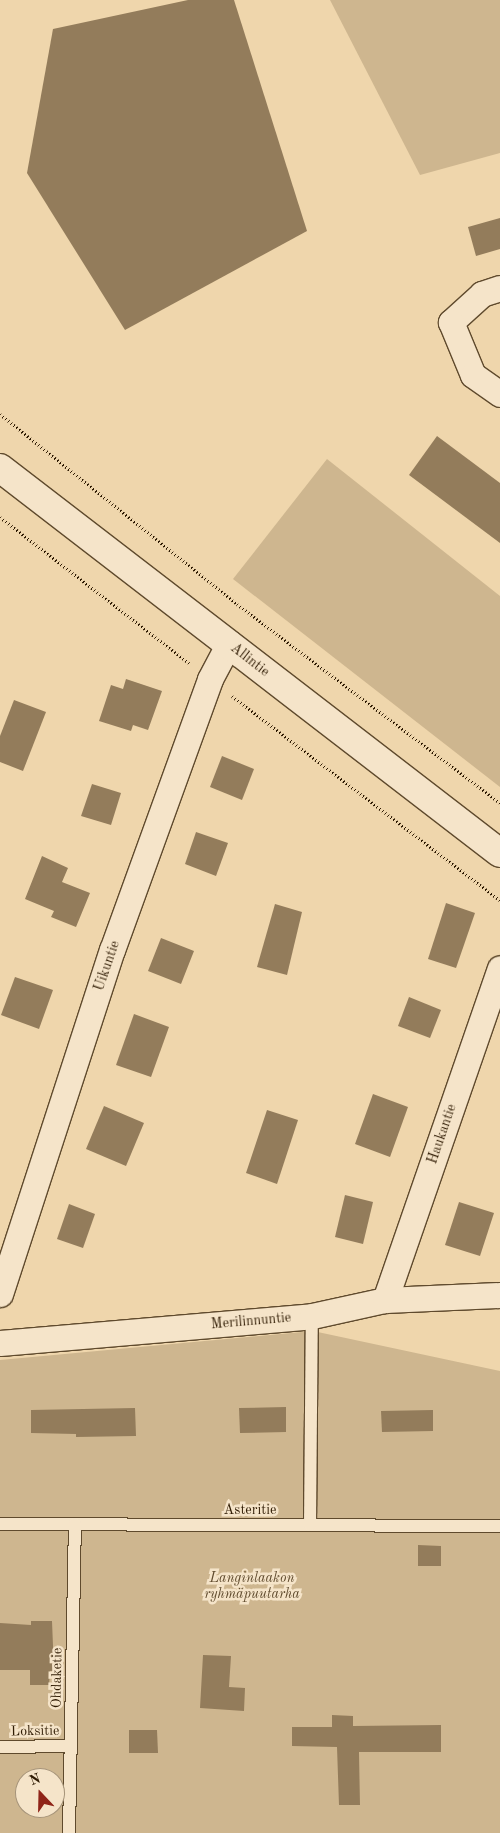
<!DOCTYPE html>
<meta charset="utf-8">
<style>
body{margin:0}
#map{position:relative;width:500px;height:1833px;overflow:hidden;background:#efd6ac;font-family:"Old Standard TT",serif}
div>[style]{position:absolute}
.green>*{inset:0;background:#ceb68f}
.building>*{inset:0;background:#937c5b}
.path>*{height:3px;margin-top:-1.5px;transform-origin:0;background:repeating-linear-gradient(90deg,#2f1b03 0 1px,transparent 0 3.5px)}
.roads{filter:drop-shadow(1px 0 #5f4a2d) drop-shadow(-1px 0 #5f4a2d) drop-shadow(0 1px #5f4a2d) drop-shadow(0 -1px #5f4a2d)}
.lane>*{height:12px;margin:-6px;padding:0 6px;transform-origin:6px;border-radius:6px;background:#f5e4c9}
.street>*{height:25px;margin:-12.5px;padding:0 12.5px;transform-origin:12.5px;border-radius:12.5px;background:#f5e4c9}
.secondary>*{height:28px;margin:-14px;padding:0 14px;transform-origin:14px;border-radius:14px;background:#f5e4c9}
span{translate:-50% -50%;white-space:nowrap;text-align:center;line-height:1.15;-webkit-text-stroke:5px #f5e4c9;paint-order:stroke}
.street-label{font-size:14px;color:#2f1b03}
.park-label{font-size:14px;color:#5f4a2d;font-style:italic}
.north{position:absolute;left:15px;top:1768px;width:50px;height:50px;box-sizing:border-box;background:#f5e4c9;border:1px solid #a6947a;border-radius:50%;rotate:339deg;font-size:14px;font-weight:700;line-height:20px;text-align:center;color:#2f1b03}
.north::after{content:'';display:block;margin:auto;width:18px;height:22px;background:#8f2418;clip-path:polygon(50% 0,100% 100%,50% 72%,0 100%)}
</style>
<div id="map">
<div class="green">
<i style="clip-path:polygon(330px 0,500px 0,500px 153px,420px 175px)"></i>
<i style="clip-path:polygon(327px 459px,500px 596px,500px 787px,233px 579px)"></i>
<i style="clip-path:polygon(evenodd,313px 1331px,500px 1371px,500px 1833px,0 1833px,0 1360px,313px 1331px,25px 1778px,55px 1778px,55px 1808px,25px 1808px,25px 1778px)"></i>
</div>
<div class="building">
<i style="clip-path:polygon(188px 0,234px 0,307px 231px,125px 330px,27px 173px,53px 29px)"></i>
<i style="clip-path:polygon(500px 218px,500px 249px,476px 256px,468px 227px)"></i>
<i style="clip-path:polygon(437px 436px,500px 483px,500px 543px,409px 475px)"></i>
<i style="clip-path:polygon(126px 679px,162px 691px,148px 730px,133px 725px,131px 731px,99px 721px,111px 685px,123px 689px)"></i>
<i style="clip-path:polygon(14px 700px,46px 712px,23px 771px,0 762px,0 736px)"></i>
<i style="clip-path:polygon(222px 756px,254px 769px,242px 800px,210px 787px)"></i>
<i style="clip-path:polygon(92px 784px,121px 793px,111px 825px,81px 816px)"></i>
<i style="clip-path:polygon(196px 832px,228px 843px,216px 876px,185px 864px)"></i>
<i style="clip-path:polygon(42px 856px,68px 868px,62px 882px,90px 893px,76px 927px,51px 917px,54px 911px,25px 899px)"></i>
<i style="clip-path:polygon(446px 903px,475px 913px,456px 968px,428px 959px)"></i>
<i style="clip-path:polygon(275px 904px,302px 912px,287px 975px,257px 967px)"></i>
<i style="clip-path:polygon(161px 938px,194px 951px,181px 984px,148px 971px)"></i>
<i style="clip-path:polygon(15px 977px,53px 990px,39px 1029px,1px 1015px)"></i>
<i style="clip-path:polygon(409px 997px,441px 1010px,430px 1038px,398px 1026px)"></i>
<i style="clip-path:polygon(134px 1014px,169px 1027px,151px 1077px,116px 1065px)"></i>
<i style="clip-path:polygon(373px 1094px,408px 1107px,390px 1157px,355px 1144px)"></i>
<i style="clip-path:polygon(104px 1106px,144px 1123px,126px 1166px,86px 1149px)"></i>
<i style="clip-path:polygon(267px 1110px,298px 1120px,277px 1184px,246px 1173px)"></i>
<i style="clip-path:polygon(345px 1195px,373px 1202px,363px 1244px,335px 1237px)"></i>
<i style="clip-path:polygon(459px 1202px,494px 1213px,480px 1256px,445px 1245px)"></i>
<i style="clip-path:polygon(69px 1204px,95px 1214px,83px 1248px,57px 1239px)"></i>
<i style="clip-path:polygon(286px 1407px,286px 1432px,240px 1433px,239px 1408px)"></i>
<i style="clip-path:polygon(135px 1408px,136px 1436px,76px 1437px,76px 1434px,31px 1433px,31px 1410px)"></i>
<i style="clip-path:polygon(433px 1410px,433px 1431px,382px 1432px,381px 1411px)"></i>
<i style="clip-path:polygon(418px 1545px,441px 1546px,441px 1566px,418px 1566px)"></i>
<i style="clip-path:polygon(31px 1621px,52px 1621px,54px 1671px,50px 1671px,49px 1685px,30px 1685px,30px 1670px,0 1670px,0 1623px,31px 1625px)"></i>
<i style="clip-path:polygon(203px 1655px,231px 1656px,229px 1687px,245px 1688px,244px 1711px,200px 1708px)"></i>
<i style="clip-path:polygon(332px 1715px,353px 1716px,353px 1726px,441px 1725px,441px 1752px,359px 1752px,360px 1805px,339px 1805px,337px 1747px,292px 1746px,292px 1727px,332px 1727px)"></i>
<i style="clip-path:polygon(129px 1730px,157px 1730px,158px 1753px,129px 1753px)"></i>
</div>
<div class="path">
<i style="left:0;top:414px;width:304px;rotate:38.7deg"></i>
<i style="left:237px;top:604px;width:330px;rotate:37.1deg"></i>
<i style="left:0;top:517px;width:239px;rotate:37.7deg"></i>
<i style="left:232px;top:696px;width:337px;rotate:37.3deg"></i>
</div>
<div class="roads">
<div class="lane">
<i style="left:0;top:1524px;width:500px;rotate:0.23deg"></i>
<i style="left:310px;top:1525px;width:209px;rotate:-89.5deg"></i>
<i style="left:0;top:1747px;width:71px;rotate:-0.8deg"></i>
<i style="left:69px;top:1833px;width:309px;rotate:-88.9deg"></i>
</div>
<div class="street">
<i style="left:500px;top:288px;width:19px;rotate:162deg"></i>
<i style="left:482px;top:294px;width:42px;rotate:137.9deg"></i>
<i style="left:451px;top:322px;width:57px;rotate:67.5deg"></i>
<i style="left:473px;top:375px;width:33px;rotate:35deg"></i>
<i style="left:0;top:1294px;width:362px;rotate:-72deg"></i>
<i style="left:112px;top:950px;width:288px;rotate:-70.1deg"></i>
<i style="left:210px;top:679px;width:41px;rotate:-62.2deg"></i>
<i style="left:385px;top:1300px;width:351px;rotate:-70.9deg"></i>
<i style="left:0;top:1343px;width:313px;rotate:-4.9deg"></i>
<i style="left:312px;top:1316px;width:75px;rotate:-12.4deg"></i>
<i style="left:385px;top:1300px;width:115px;rotate:-2.5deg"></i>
</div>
<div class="secondary">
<i style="left:0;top:468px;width:631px;rotate:37.6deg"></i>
</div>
</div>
<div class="street-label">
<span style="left:250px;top:660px;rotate:38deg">Allintie</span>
<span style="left:107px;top:966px;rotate:-71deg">Uikuntie</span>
<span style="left:442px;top:1134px;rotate:-71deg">Haukantie</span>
<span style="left:251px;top:1321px;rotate:-5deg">Merilinnuntie</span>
<span style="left:250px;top:1510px">Asteritie</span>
<span style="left:57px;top:1678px;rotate:-89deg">Ohdaketie</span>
<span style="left:35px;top:1731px;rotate:-1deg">Loksitie</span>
</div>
<div class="park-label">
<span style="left:252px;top:1586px">Langinlaakon<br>ryhmäpuutarha</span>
</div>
<div class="north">N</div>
</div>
